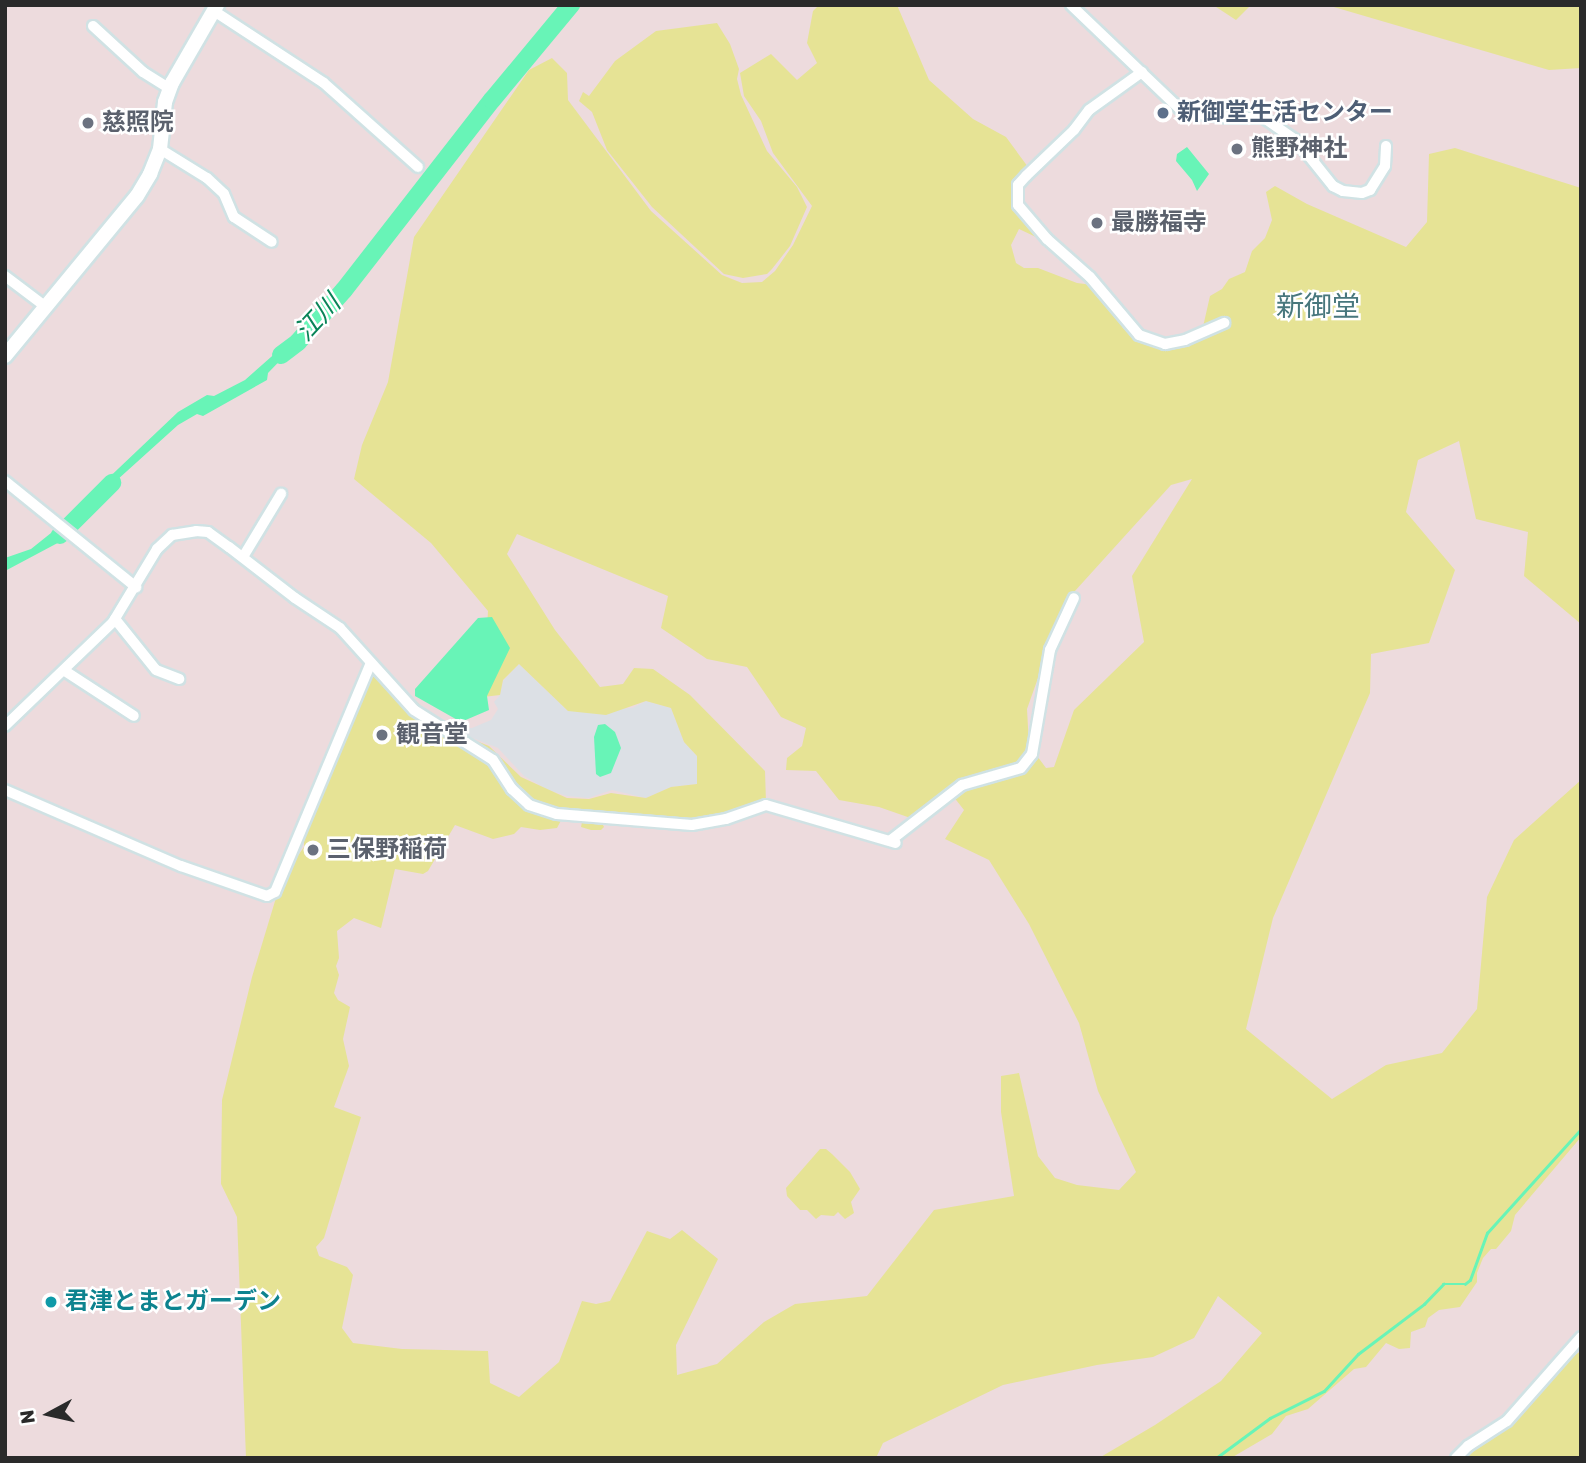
<!DOCTYPE html>
<meta charset="utf-8">
<style>
body{margin:0}
#map{position:relative;width:1586px;height:1463px;overflow:hidden;background:#eddbdd;font-family:Rubik,"Noto Sans JP",sans-serif}
div>[style]{position:absolute}
.industrial>*{inset:0;background:#dce0e5}
.green>*{inset:0;background:#e6e395}
.water>*{inset:0;background:#68f4b7}
.stream>*{height:2.5px;margin:-1.25px;padding:0 1.25px;transform-origin:1.25px;border-radius:1.25px;background:#68f4b7}
.river>*{height:18px;margin:-9px;padding:0 9px;transform-origin:9px;border-radius:9px;background:#68f4b7}
.roads{filter:drop-shadow(2px 0 #d0e2e4) drop-shadow(-2px 0 #d0e2e4) drop-shadow(0 2px #d0e2e4) drop-shadow(0 -2px #d0e2e4)}
.minor>*{height:10px;margin:-5px;padding:0 5px;transform-origin:5px;border-radius:5px;background:#fff}
.tertiary>*{height:14px;margin:-7px;padding:0 7px;transform-origin:7px;border-radius:7px;background:#fff}
.dots>*{width:19px;height:19px;translate:-50% -50%;box-sizing:border-box;border:4px solid #fff;border-radius:50%}
span{translate:-50% -50%;white-space:nowrap;text-align:center;line-height:1.15;-webkit-text-stroke:5px #fff;paint-order:stroke}
.service-label{font-size:24px;color:#4e5e75;font-weight:700}
.left{translate:0 -50%;text-align:left}
.worship-label{font-size:24px;color:#5b616d;font-weight:700}
.culture-label{font-size:24px;color:#0d838f;font-weight:700}
.water-label{font-size:26px;color:#098458;font-style:italic}
.quarter-label{font-size:28px;color:#48777d}
.frame{position:absolute;inset:0;border:7px solid #2a2a2a;pointer-events:none}
.north{position:absolute;left:14px;top:1379px;width:70px;height:70px;-webkit-text-stroke:5px #fff;paint-order:stroke;rotate:262deg;font-size:19px;font-weight:700;line-height:28px;text-align:center;color:#2a2a2a}
.north::after{content:'';display:block;margin:auto;width:24px;height:32px;background:#2a2a2a;clip-path:polygon(50% 0,100% 100%,50% 72%,0 100%)}
</style>
<div id="map">
<div class="industrial">
<i style="clip-path:polygon(519px 664px,568px 711px,632px 708px,646px 701px,671px 708px,684px 742px,697px 756px,697px 784px,671px 787px,646px 798px,612px 790px,588px 798px,567px 796px,548px 790px,524px 776px,498px 748px,463px 734px,459px 728px,472px 728px,491px 720px,498px 709px,494px 702px,500px 695px,503px 681px)"></i>
</div>
<div class="green">
<i style="clip-path:polygon(evenodd,819px 5px,897px 5px,929px 80px,973px 119px,1006px 137px,1028px 167px,1014px 186px,1013px 200px,1021px 216px,1036px 234px,1036px 237px,1019px 229px,1011px 245px,1016px 263px,1024px 268px,1038px 268px,1077px 283px,1108px 287px,1106px 299px,1123px 328px,1140px 340px,1166px 346px,1200px 340px,1210px 296px,1222px 289px,1229px 279px,1245px 272px,1252px 251px,1265px 238px,1272px 220px,1266px 192px,1275px 186px,1307px 204px,1406px 247px,1427px 222px,1429px 154px,1455px 148px,1581px 188px,1581px 624px,1524px 576px,1528px 532px,1476px 519px,1459px 441px,1418px 460px,1406px 512px,1455px 570px,1429px 643px,1371px 654px,1370px 693px,1273px 918px,1246px 1029px,1332px 1099px,1386px 1065px,1442px 1053px,1477px 1009px,1487px 897px,1514px 840px,1581px 780px,1581px 1137px,1515px 1215px,1511px 1231px,1496px 1249px,1491px 1249px,1483px 1258px,1477px 1273px,1477px 1282px,1460px 1307px,1439px 1310px,1428px 1318px,1425px 1327px,1411px 1332px,1410px 1348px,1399px 1349px,1386px 1343px,1366px 1367px,1354px 1369px,1308px 1409px,1286px 1416px,1272px 1434px,1231px 1458px,1099px 1458px,1155px 1425px,1221px 1381px,1262px 1333px,1218px 1296px,1194px 1338px,1153px 1357px,1097px 1365px,1003px 1385px,883px 1443px,876px 1458px,246px 1458px,237px 1217px,221px 1184px,222px 1100px,252px 977px,282px 878px,304px 847px,304px 825px,368px 680px,375px 676px,392px 681px,451px 731px,489px 746px,521px 777px,567px 798px,589px 799px,611px 793px,646px 798px,671px 787px,697px 784px,697px 756px,684px 742px,671px 708px,646px 701px,606px 715px,568px 711px,519px 664px,503px 680px,500px 695px,483px 697px,488px 611px,431px 543px,354px 479px,362px 445px,388px 382px,414px 237px,529px 70px,552px 58px,567px 73px,568px 100px,651px 211px,722px 275px,742px 283px,762px 282px,775px 271px,793px 245px,812px 206px,773px 153px,761px 121px,744px 96px,740px 73px,771px 54px,797px 80px,817px 63px,807px 43px,813px 11px,819px 5px,1192px 479px,1132px 576px,1144px 642px,1074px 710px,1054px 767px,1046px 768px,1029px 745px,1027px 709px,1065px 602px,1171px 485px,1192px 479px,819px 5px,517px 534px,668px 596px,661px 628px,707px 659px,747px 667px,781px 717px,806px 728px,802px 746px,787px 758px,786px 770px,816px 771px,839px 800px,879px 807px,922px 822px,953px 796px,964px 810px,945px 839px,989px 860px,1029px 924px,1079px 1023px,1098px 1091px,1136px 1172px,1119px 1190px,1077px 1185px,1055px 1178px,1038px 1156px,1019px 1073px,1001px 1076px,1001px 1112px,1014px 1196px,934px 1210px,867px 1296px,795px 1304px,764px 1322px,717px 1364px,677px 1375px,676px 1345px,718px 1259px,682px 1230px,670px 1239px,647px 1231px,610px 1301px,596px 1304px,582px 1301px,559px 1362px,519px 1397px,490px 1383px,488px 1351px,402px 1349px,353px 1343px,342px 1328px,353px 1275px,347px 1267px,319px 1256px,316px 1247px,324px 1238px,361px 1117px,334px 1107px,349px 1066px,343px 1039px,350px 1007px,338px 1000px,334px 993px,339px 975px,336px 966px,339px 958px,337px 931px,354px 918px,381px 928px,395px 869px,423px 874px,428px 871px,455px 825px,493px 839px,514px 834px,521px 827px,540px 830px,557px 828px,565px 813px,584px 813px,581px 827px,591px 830px,601px 830px,604px 827px,602px 823px,654px 817px,675px 823px,718px 826px,766px 802px,765px 771px,690px 695px,653px 669px,634px 668px,623px 684px,600px 687px,555px 630px,507px 554px,517px 534px)"></i>
<i style="clip-path:polygon(1213px 5px,1251px 5px,1236px 20px)"></i>
<i style="clip-path:polygon(1327px 5px,1581px 5px,1581px 68px,1549px 70px)"></i>
<i style="clip-path:polygon(717px 23px,730px 44px,739px 69px,737px 79px,741px 95px,767px 151px,797px 187px,807px 207px,790px 246px,772px 269px,767px 274px,743px 278px,724px 274px,652px 207px,607px 150px,592px 112px,579px 101px,583px 92px,589px 96px,615px 61px,656px 31px)"></i>
<i style="clip-path:polygon(820px 1149px,826px 1149px,832px 1154px,850px 1172px,860px 1189px,851px 1202px,854px 1213px,845px 1219px,838px 1212px,834px 1216px,821px 1215px,816px 1219px,807px 1210px,800px 1210px,787px 1196px,786px 1188px)"></i>
<i style="clip-path:polygon(1581px 1351px,1581px 1458px,1462px 1458px,1572px 1357px)"></i>
</div>
<div class="water">
<i style="clip-path:polygon(1187px 147px,1209px 174px,1197px 191px,1192px 180px,1176px 161px,1177px 154px)"></i>
<i style="clip-path:polygon(288px 342px,298px 342px,268px 373px,267px 380px,203px 416px,197px 414px,178px 425px,96px 499px,94px 494px,99px 487px,178px 412px,207px 395px,214px 396px,245px 380px)"></i>
<i style="clip-path:polygon(56px 529px,67px 538px,5px 571px,5px 558px,31px 549px)"></i>
<i style="clip-path:polygon(492px 617px,510px 648px,487px 696px,489px 710px,461px 722px,415px 696px,415px 689px,478px 618px)"></i>
<i style="clip-path:polygon(605px 724px,615px 732px,621px 748px,611px 773px,600px 777px,596px 774px,594px 737px,598px 725px)"></i>
</div>
<div class="stream">
<i style="left:1216px;top:1458px;width:67px;rotate:-36.5deg"></i>
<i style="left:1270px;top:1418px;width:60px;rotate:-26.6deg"></i>
<i style="left:1324px;top:1391px;width:50px;rotate:-47.4deg"></i>
<i style="left:1358px;top:1354px;width:83px;rotate:-37.1deg"></i>
<i style="left:1424px;top:1304px;width:28px;rotate:-46deg"></i>
<i style="left:1443px;top:1284px;width:22px"></i>
<i style="left:1465px;top:1284px;width:6px;rotate:-39deg"></i>
<i style="left:1470px;top:1280px;width:50px;rotate:-70.1deg"></i>
<i style="left:1487px;top:1233px;width:140px;rotate:-47.9deg"></i>
</div>
<div class="river">
<i style="left:281px;top:355px;width:21px;rotate:-37deg"></i>
<i style="left:298px;top:342px;width:69px;rotate:-48.5deg"></i>
<i style="left:344px;top:290px;width:241px;rotate:-52.1deg"></i>
<i style="left:492px;top:100px;width:124px;rotate:-50.3deg"></i>
<i style="left:60px;top:535px;width:74px;rotate:-45deg"></i>
</div>
<div class="roads">
<div class="minor">
<i style="left:1071px;top:5px;width:155px;rotate:43.7deg"></i>
<i style="left:1183px;top:112px;width:47px;rotate:7.3deg"></i>
<i style="left:1230px;top:118px;width:34px"></i>
<i style="left:1264px;top:118px;width:40px;rotate:34.9deg"></i>
<i style="left:1297px;top:141px;width:58px;rotate:51.3deg"></i>
<i style="left:1333px;top:186px;width:11px;rotate:27deg"></i>
<i style="left:1343px;top:191px;width:19px;rotate:6deg"></i>
<i style="left:1362px;top:193px;width:9px;rotate:-21deg"></i>
<i style="left:1370px;top:190px;width:28px;rotate:-58deg"></i>
<i style="left:1385px;top:166px;width:20px;rotate:-87deg"></i>
<i style="left:214px;top:11px;width:131px;rotate:33.2deg"></i>
<i style="left:324px;top:83px;width:126px;rotate:41.8deg"></i>
<i style="left:93px;top:26px;width:68px;rotate:42.6deg"></i>
<i style="left:143px;top:72px;width:32px;rotate:32deg"></i>
<i style="left:1142px;top:72px;width:65px;rotate:144.4deg"></i>
<i style="left:1089px;top:110px;width:25px;rotate:127deg"></i>
<i style="left:1074px;top:130px;width:66px;rotate:136.2deg"></i>
<i style="left:1026px;top:176px;width:12px;rotate:132deg"></i>
<i style="left:1018px;top:185px;width:20px;rotate:90deg"></i>
<i style="left:1018px;top:205px;width:45px;rotate:49.5deg"></i>
<i style="left:1047px;top:239px;width:57px;rotate:41.5deg"></i>
<i style="left:1090px;top:277px;width:76px;rotate:49.8deg"></i>
<i style="left:1139px;top:335px;width:28px;rotate:19deg"></i>
<i style="left:1165px;top:344px;width:20px;rotate:-11deg"></i>
<i style="left:1185px;top:340px;width:43px;rotate:-23.6deg"></i>
<i style="left:160px;top:149px;width:55px;rotate:31.7deg"></i>
<i style="left:207px;top:178px;width:23px;rotate:43deg"></i>
<i style="left:224px;top:194px;width:25px;rotate:67deg"></i>
<i style="left:234px;top:217px;width:45px;rotate:33.3deg"></i>
<i style="left:5px;top:276px;width:51px;rotate:37.1deg"></i>
<i style="left:5px;top:481px;width:169px;rotate:39deg"></i>
<i style="left:243px;top:557px;width:74px;rotate:-58.9deg"></i>
<i style="left:115px;top:619px;width:65px;rotate:51.2deg"></i>
<i style="left:156px;top:670px;width:25px;rotate:21deg"></i>
<i style="left:65px;top:671px;width:82px;rotate:33.1deg"></i>
<i style="left:5px;top:726px;width:150px;rotate:-43.9deg"></i>
<i style="left:113px;top:622px;width:85px;rotate:-58.9deg"></i>
<i style="left:157px;top:549px;width:21px;rotate:-43deg"></i>
<i style="left:172px;top:535px;width:24px;rotate:-9deg"></i>
<i style="left:196px;top:531px;width:12px;rotate:5deg"></i>
<i style="left:208px;top:532px;width:26px;rotate:36deg"></i>
<i style="left:229px;top:547px;width:83px;rotate:37.7deg"></i>
<i style="left:295px;top:598px;width:54px;rotate:33.7deg"></i>
<i style="left:340px;top:628px;width:110px;rotate:47.9deg"></i>
<i style="left:414px;top:710px;width:93px;rotate:32.3deg"></i>
<i style="left:493px;top:760px;width:35px;rotate:57deg"></i>
<i style="left:512px;top:789px;width:23px;rotate:43deg"></i>
<i style="left:529px;top:805px;width:29px;rotate:18deg"></i>
<i style="left:557px;top:814px;width:135px;rotate:4.7deg"></i>
<i style="left:692px;top:825px;width:35px;rotate:-10deg"></i>
<i style="left:726px;top:819px;width:42px;rotate:-19.3deg"></i>
<i style="left:766px;top:805px;width:135px;rotate:16.3deg"></i>
<i style="left:5px;top:790px;width:192px;rotate:23.4deg"></i>
<i style="left:181px;top:866px;width:91px;rotate:19.2deg"></i>
<i style="left:267px;top:896px;width:9px;rotate:-27deg"></i>
<i style="left:275px;top:892px;width:248px;rotate:-67.3deg"></i>
<i style="left:891px;top:840px;width:90px;rotate:-37.8deg"></i>
<i style="left:962px;top:785px;width:61px;rotate:-16.1deg"></i>
<i style="left:1021px;top:768px;width:18px;rotate:-52deg"></i>
<i style="left:1032px;top:754px;width:106px;rotate:-80.2deg"></i>
<i style="left:1050px;top:650px;width:57px;rotate:-65.2deg"></i>
<i style="left:1456px;top:1458px;width:17px;rotate:-45deg"></i>
<i style="left:1468px;top:1446px;width:46px;rotate:-32.7deg"></i>
<i style="left:1507px;top:1421px;width:112px;rotate:-48.6deg"></i>
</div>
<div class="tertiary">
<i style="left:5px;top:356px;width:207px;rotate:-50.5deg"></i>
<i style="left:137px;top:196px;width:26px;rotate:-59deg"></i>
<i style="left:150px;top:174px;width:27px;rotate:-68deg"></i>
<i style="left:160px;top:149px;width:47px;rotate:-83.9deg"></i>
<i style="left:165px;top:102px;width:20px;rotate:-70deg"></i>
<i style="left:172px;top:83px;width:90px;rotate:-60deg"></i>
</div>
</div>
<div class="dots">
<i style="left:1163px;top:113px;background:#5c6f8a"></i>
<i style="left:88px;top:123px;background:#6b7280"></i>
<i style="left:1237px;top:149px;background:#6b7280"></i>
<i style="left:1097px;top:223px;background:#6b7280"></i>
<i style="left:382px;top:735px;background:#6b7280"></i>
<i style="left:313px;top:850px;background:#6b7280"></i>
<i style="left:51px;top:1302px;background:#0f9aa8"></i>
</div>
<div class="service-label">
<span class="left" style="left:1177px;top:113px">新御堂生活センター</span>
</div>
<div class="worship-label">
<span class="left" style="left:102px;top:123px">慈照院</span>
<span class="left" style="left:1251px;top:149px">熊野神社</span>
<span class="left" style="left:1111px;top:223px">最勝福寺</span>
<span class="left" style="left:396px;top:735px">観音堂</span>
<span class="left" style="left:327px;top:850px">三保野稲荷</span>
</div>
<div class="culture-label">
<span class="left" style="left:65px;top:1302px">君津とまとガーデン</span>
</div>
<div class="water-label">
<span style="left:318px;top:318px;rotate:-47deg">江川</span>
</div>
<div class="quarter-label">
<span style="left:1318px;top:307px">新御堂</span>
</div>
<div class="frame"></div>
<div class="north">N</div>
</div>
